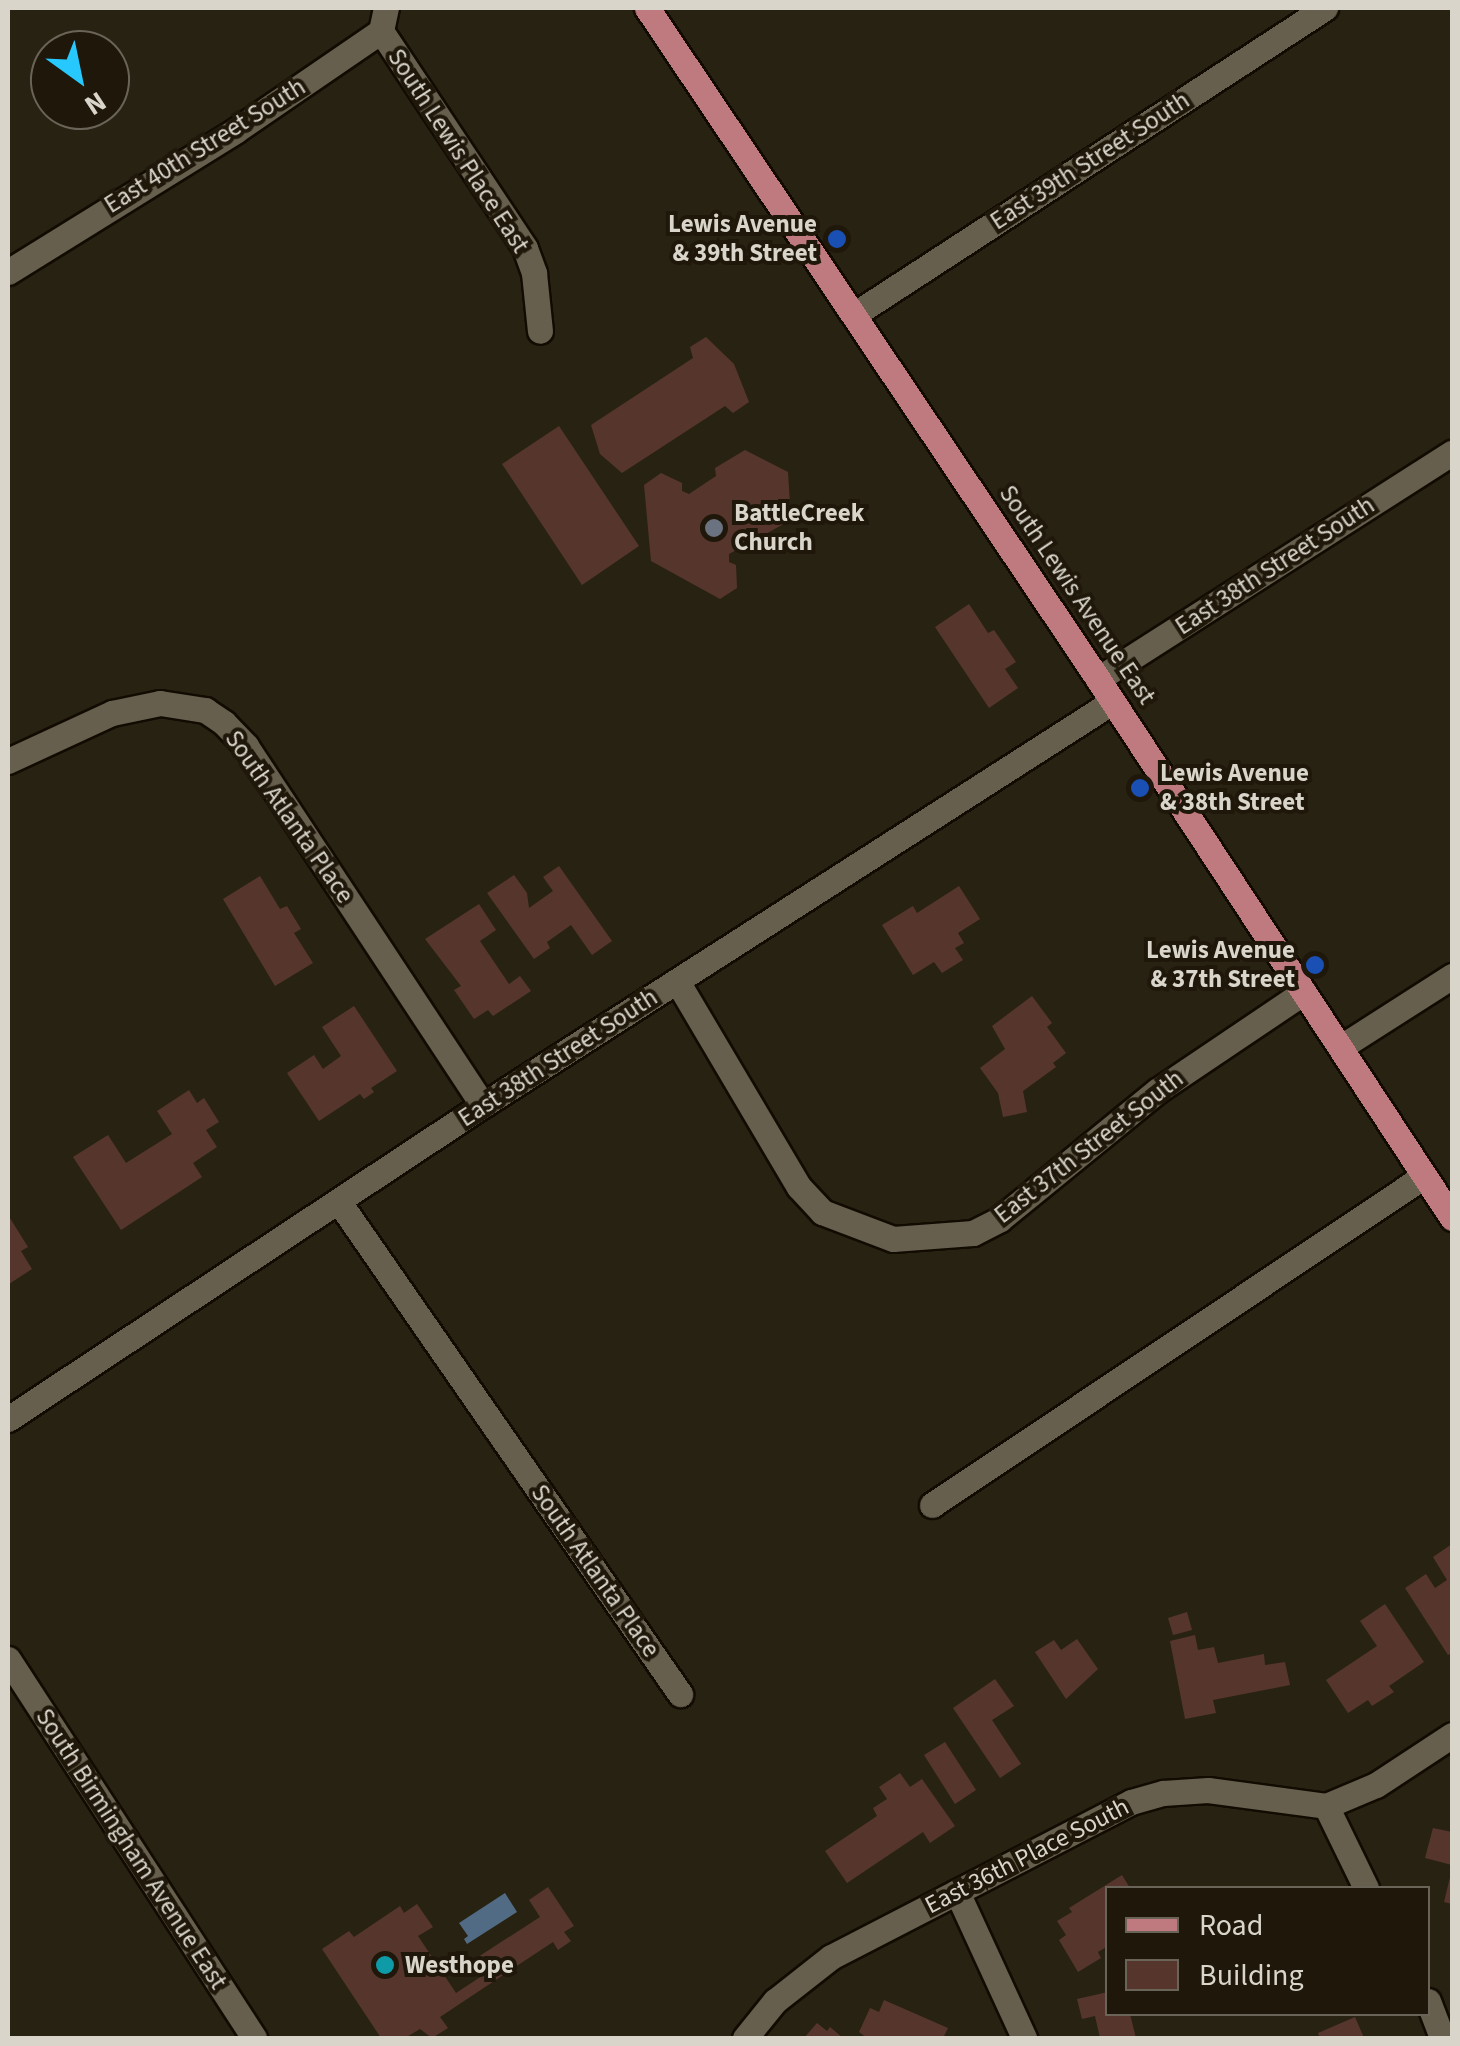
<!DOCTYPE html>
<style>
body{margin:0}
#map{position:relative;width:1460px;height:2046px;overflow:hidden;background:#282213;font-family:"Source Sans 3",sans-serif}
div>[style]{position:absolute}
.water>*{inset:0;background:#516b84}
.building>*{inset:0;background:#56362c}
.roads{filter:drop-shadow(2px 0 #110b01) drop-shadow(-2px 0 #110b01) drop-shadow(0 2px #110b01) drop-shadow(0 -2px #110b01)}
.minor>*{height:25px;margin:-12.5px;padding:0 12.5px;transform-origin:12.5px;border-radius:12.5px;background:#665f4e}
.major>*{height:25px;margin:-12.5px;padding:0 12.5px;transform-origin:12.5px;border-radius:12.5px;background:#be7a7f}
.dots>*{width:28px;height:28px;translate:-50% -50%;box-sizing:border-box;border:5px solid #1f180a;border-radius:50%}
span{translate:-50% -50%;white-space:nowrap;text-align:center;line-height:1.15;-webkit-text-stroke:8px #1f180a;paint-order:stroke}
.street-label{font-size:25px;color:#d9d5cb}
.poi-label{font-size:25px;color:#d9d5cb;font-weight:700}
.right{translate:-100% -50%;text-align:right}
.left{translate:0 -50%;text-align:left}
.frame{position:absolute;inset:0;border:10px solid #d9d5cb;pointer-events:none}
.legend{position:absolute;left:1105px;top:1886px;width:325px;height:130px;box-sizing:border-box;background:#1f180a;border:2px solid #696457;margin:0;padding:12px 18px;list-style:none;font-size:30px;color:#d9d5cb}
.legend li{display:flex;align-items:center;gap:20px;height:50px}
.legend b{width:50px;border:2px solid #696457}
.north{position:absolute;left:30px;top:30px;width:100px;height:100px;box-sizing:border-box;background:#1f180a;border:2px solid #696457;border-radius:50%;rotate:147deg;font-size:28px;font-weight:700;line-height:40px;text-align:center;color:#d9d5cb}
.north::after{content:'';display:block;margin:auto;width:35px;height:45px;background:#26c8fe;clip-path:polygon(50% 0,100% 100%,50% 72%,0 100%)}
</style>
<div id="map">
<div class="water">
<i style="clip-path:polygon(505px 1893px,517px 1912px,467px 1944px,464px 1939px,468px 1936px,459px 1923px)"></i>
</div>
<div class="building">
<i style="clip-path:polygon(706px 337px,734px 364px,749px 402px,733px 413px,725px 406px,622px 473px,600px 454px,591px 425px,693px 358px,690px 347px)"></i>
<i style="clip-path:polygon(559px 426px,639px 546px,582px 585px,502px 464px)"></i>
<i style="clip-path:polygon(745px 450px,788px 472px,791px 520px,729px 554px,729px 562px,736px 565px,737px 588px,720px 599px,651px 561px,644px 485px,661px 473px,682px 483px,682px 491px,689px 494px,716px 476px,715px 468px)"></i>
<i style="clip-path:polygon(969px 604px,988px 633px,994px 630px,1016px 662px,1005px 669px,1018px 688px,989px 708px,935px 627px)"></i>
<i style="clip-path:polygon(559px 866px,612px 941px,592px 955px,571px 925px,547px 942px,550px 948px,534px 959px,487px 893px,514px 875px,527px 893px,529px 908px,553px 891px,543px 877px)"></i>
<i style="clip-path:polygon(260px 876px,280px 909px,287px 906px,301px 929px,294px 933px,313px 963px,275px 986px,223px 899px)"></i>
<i style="clip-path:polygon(959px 886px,980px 919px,958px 933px,964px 943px,955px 948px,963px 960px,942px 973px,934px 962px,913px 975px,882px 925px,913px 906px,917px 913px)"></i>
<i style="clip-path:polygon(479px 904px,496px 930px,480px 941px,509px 984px,520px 976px,531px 991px,493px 1016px,488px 1010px,474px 1019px,454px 990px,461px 986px,425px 939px)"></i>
<i style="clip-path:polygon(1032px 996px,1052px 1023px,1047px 1027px,1066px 1053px,1053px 1063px,1056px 1067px,1023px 1091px,1027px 1112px,1003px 1117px,998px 1093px,980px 1068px,1005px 1049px,992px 1026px)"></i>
<i style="clip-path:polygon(354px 1006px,397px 1071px,371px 1088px,374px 1092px,364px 1099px,360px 1094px,319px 1121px,287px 1073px,314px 1055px,323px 1069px,341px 1056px,322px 1027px)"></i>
<i style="clip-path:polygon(189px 1090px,197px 1103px,204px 1098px,219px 1122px,206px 1130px,217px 1147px,193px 1163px,202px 1177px,121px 1230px,73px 1157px,108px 1135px,126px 1163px,172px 1134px,157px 1111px)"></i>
<i style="clip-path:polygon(8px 1215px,28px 1247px,21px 1251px,32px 1269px,9px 1284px)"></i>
<i style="clip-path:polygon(1452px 1544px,1452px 1653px,1448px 1655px,1405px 1588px,1426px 1574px,1435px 1588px,1447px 1580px,1433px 1557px)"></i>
<i style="clip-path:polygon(1385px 1604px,1424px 1662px,1389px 1686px,1394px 1692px,1372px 1706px,1368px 1700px,1348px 1713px,1326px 1680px,1377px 1646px,1360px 1621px)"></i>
<i style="clip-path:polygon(1187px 1612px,1192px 1630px,1173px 1635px,1168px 1618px)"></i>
<i style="clip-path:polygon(1195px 1635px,1198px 1650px,1214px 1647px,1218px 1663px,1264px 1654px,1265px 1665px,1285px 1662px,1290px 1685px,1213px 1700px,1216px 1713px,1185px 1719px,1170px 1641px)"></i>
<i style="clip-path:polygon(1077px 1639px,1098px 1669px,1066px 1699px,1035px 1652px,1054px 1640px,1061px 1650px)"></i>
<i style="clip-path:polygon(995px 1679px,1014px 1706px,992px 1720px,1021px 1764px,1000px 1778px,953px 1708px)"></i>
<i style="clip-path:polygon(945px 1742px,976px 1790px,955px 1804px,924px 1755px)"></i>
<i style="clip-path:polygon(900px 1773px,910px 1787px,922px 1779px,955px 1826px,930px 1843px,923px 1832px,847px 1883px,825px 1851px,877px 1816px,873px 1808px,887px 1799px,879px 1787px)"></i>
<i style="clip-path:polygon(1433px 1828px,1452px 1832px,1452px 1865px,1425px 1858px)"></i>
<i style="clip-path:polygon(1451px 1873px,1452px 1873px,1452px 1904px,1444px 1902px)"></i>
<i style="clip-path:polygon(1122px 1875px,1130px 1888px,1108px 1888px,1108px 1946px,1098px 1952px,1101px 1958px,1078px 1972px,1059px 1940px,1066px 1935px,1057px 1921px,1072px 1912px,1069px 1908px)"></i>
<i style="clip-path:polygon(548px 1887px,574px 1926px,564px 1932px,571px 1941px,558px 1950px,553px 1942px,440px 2017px,448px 2028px,432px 2038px,420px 2029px,405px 2038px,381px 2038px,322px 1949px,349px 1931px,354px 1937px,400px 1906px,404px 1913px,417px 1904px,433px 1927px,418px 1936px,456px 1993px,488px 1972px,478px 1957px,540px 1917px,529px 1900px)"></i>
<i style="clip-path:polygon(1108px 1992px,1108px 2014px,1130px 2014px,1136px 2038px,1100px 2038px,1095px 2016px,1082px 2019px,1077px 1999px)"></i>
<i style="clip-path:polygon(884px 2000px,948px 2028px,943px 2038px,867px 2038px,859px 2032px,870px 2008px,879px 2012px)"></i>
<i style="clip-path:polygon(1355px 2017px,1364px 2038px,1320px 2038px,1318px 2033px)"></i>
<i style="clip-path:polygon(817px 2023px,827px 2031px,830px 2027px,843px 2038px,804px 2038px)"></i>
</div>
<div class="roads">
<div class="minor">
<i style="left:381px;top:31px;width:260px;rotate:56.4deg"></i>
<i style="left:525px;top:248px;width:27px;rotate:70deg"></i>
<i style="left:534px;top:273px;width:58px;rotate:84.1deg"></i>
<i style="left:8px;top:272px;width:267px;rotate:-31.8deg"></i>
<i style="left:235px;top:131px;width:177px;rotate:-34.4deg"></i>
<i style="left:381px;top:31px;width:24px;rotate:-78deg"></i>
<i style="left:855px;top:314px;width:561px;rotate:-33.07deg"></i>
<i style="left:1098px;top:679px;width:420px;rotate:-32.6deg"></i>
<i style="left:8px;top:761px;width:115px;rotate:-24.8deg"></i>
<i style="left:112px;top:713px;width:49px;rotate:-11.8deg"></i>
<i style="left:160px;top:703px;width:46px;rotate:8.8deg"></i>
<i style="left:205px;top:710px;width:23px;rotate:34deg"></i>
<i style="left:224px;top:723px;width:32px;rotate:46deg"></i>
<i style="left:246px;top:746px;width:430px;rotate:56.6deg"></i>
<i style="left:677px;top:981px;width:239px;rotate:59.4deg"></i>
<i style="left:799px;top:1187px;width:34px;rotate:47deg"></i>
<i style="left:822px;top:1212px;width:76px;rotate:20.8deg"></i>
<i style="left:893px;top:1239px;width:80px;rotate:-4.3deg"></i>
<i style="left:973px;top:1233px;width:30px;rotate:-27deg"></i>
<i style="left:1000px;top:1219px;width:203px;rotate:-39.2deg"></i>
<i style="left:1157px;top:1091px;width:177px;rotate:-34deg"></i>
<i style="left:1341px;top:1047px;width:132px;rotate:-32.6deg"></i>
<i style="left:339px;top:1202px;width:599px;rotate:55.27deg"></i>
<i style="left:8px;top:1419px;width:569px;rotate:-33.47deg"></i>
<i style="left:483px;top:1105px;width:747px;rotate:-32.65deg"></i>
<i style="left:932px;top:1505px;width:592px;rotate:-33.77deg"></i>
<i style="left:8px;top:1659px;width:452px;rotate:57deg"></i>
<i style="left:1326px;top:1806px;width:91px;rotate:64deg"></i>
<i style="left:957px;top:1892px;width:161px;rotate:65.3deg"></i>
<i style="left:1428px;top:2001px;width:40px;rotate:69deg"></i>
<i style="left:745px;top:2038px;width:48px;rotate:-51deg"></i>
<i style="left:775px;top:2001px;width:71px;rotate:-38.2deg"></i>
<i style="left:831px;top:1957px;width:338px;rotate:-27.3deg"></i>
<i style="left:1131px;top:1802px;width:33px;rotate:-16deg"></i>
<i style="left:1163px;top:1793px;width:45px;rotate:-3.8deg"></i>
<i style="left:1208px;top:1790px;width:119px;rotate:7.7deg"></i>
<i style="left:1326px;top:1806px;width:54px;rotate:-22.8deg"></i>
<i style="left:1376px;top:1785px;width:91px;rotate:-33.3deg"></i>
</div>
<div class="major">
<i style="left:647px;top:8px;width:808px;rotate:56.09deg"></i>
<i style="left:1098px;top:679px;width:645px;rotate:56.7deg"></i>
</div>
</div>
<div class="dots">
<i style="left:837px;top:239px;background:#1a4fb4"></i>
<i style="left:714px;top:528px;background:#6b7280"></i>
<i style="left:1140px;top:788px;background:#1a4fb4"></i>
<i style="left:1315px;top:965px;background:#1a4fb4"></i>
<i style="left:385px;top:1965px;background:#0f9aa8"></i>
</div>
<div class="street-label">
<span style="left:205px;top:146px;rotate:-32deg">East 40th Street South</span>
<span style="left:458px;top:151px;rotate:57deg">South Lewis Place East</span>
<span style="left:1090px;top:161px;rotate:-33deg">East 39th Street South</span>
<span style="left:1275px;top:566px;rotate:-33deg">East 38th Street South</span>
<span style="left:1077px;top:595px;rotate:56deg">South Lewis Avenue East</span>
<span style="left:289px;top:817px;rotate:55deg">South Atlanta Place</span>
<span style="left:558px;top:1058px;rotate:-33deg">East 38th Street South</span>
<span style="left:1089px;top:1147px;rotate:-38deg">East 37th Street South</span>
<span style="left:595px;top:1571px;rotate:55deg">South Atlanta Place</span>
<span style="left:131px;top:1849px;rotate:57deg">South Birmingham Avenue East</span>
<span style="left:1027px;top:1856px;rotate:-27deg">East 36th Place South</span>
</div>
<div class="poi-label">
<span class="right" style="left:817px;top:239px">Lewis Avenue<br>&amp; 39th Street</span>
<span class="left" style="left:734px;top:528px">BattleCreek<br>Church</span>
<span class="left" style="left:1160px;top:788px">Lewis Avenue<br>&amp; 38th Street</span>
<span class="right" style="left:1295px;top:965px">Lewis Avenue<br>&amp; 37th Street</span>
<span class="left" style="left:405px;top:1965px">Westhope</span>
</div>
<div class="frame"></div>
<ul class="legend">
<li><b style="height:12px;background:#be7a7f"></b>Road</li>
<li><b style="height:28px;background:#56362c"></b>Building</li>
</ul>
<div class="north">N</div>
</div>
